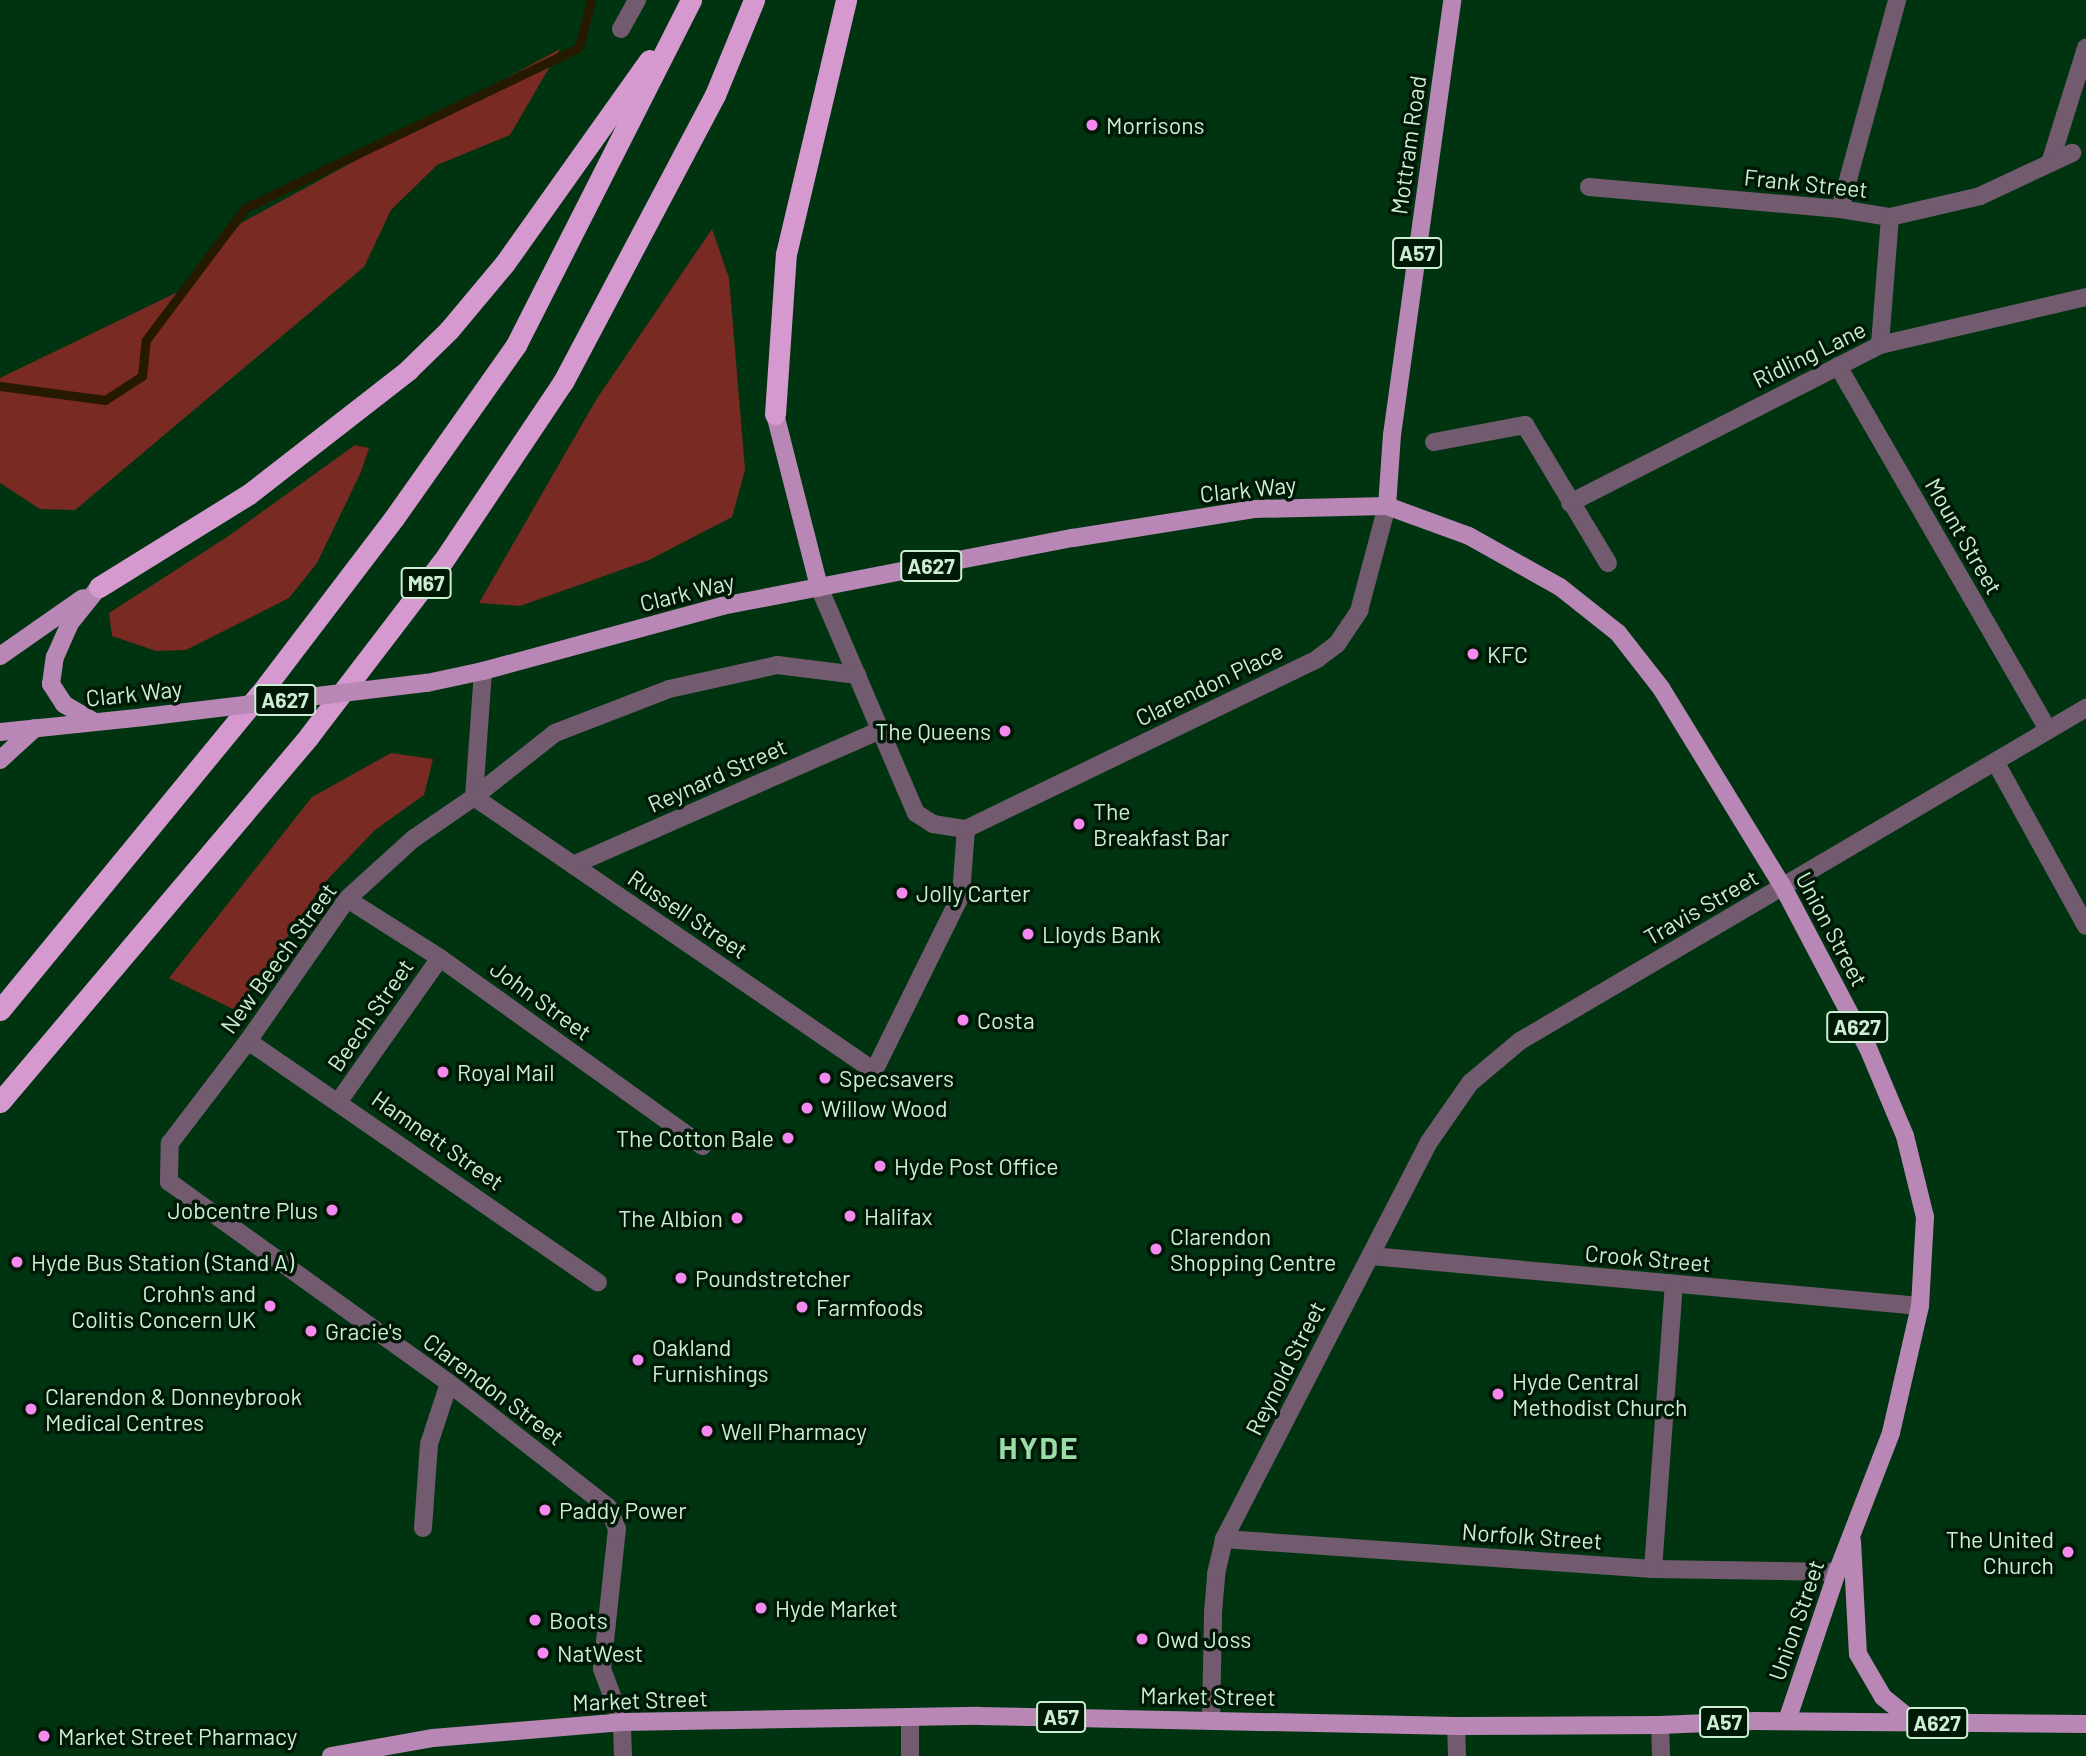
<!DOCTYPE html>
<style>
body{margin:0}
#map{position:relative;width:2086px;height:1756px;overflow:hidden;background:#003411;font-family:Barlow,sans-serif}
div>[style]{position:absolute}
.green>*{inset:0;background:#792a22}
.stream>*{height:9px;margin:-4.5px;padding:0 4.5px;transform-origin:4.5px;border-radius:4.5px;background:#251a00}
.minor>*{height:18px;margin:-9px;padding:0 9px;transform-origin:9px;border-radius:9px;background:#725a6f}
.major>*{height:18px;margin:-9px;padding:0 9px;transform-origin:9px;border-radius:9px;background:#b987b5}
.highway>*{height:21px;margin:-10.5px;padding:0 10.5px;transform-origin:10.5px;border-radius:10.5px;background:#d599d0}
.major-bridge>*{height:18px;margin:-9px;padding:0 9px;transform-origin:9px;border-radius:9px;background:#b987b5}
.dots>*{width:19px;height:19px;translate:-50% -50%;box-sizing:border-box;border:4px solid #001806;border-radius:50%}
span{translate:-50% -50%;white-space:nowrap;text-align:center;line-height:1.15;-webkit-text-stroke:7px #001806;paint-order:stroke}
.shield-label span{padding:2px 5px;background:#001806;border:2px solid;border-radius:5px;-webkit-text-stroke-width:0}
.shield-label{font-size:21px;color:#ceeed3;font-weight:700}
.poi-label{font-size:23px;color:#ceeed3}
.left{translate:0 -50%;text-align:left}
.right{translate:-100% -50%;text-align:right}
.street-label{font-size:23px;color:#ceeed3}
.district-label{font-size:30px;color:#9bdda7;font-weight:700;letter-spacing:2px}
</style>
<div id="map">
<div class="green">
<i style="clip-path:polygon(560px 49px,510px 135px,437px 165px,391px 210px,364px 267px,75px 510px,40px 509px,0 483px,0 378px,186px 288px,241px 223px)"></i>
<i style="clip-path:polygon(712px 229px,729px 278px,745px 470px,732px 517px,649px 560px,520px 606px,479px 603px,596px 400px)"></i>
<i style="clip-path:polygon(355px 445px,369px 448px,361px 472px,317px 563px,289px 598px,186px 650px,156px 651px,112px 636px,109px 613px,227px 537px)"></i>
<i style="clip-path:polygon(391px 753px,433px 759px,424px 795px,375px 830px,324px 883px,237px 1011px,169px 978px,312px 797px)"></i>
</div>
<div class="stream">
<i style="left:0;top:386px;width:106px;rotate:7.6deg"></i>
<i style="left:105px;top:400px;width:44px;rotate:-33deg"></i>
<i style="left:142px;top:376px;width:36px;rotate:-84deg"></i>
<i style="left:146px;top:340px;width:165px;rotate:-53.1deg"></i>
<i style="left:245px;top:208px;width:371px;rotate:-25.7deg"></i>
<i style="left:579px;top:47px;width:49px;rotate:-75.7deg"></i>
</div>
<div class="minor">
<i style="left:621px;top:29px;width:33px;rotate:-61deg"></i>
<i style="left:2050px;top:163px;width:121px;rotate:-72.6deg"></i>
<i style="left:1589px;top:187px;width:252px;rotate:5deg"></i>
<i style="left:1840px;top:209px;width:51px;rotate:9.1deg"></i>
<i style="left:1890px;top:217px;width:128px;rotate:94.5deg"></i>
<i style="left:1840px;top:209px;width:217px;rotate:-74.7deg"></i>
<i style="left:1890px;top:217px;width:92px;rotate:-13.1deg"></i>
<i style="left:1980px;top:196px;width:102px;rotate:-25.1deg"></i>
<i style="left:1838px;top:366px;width:420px;rotate:60deg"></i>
<i style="left:1434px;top:442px;width:93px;rotate:-10.6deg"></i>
<i style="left:1525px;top:425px;width:161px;rotate:59deg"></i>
<i style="left:1570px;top:503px;width:348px;rotate:-27deg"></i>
<i style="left:1880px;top:345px;width:212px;rotate:-13.1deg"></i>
<i style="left:819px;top:587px;width:246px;rotate:66.8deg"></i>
<i style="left:916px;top:813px;width:20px;rotate:33deg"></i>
<i style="left:933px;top:824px;width:33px;rotate:9deg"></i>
<i style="left:1996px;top:763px;width:186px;rotate:61.1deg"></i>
<i style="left:474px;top:797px;width:485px;rotate:34.4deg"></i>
<i style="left:874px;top:1071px;width:196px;rotate:-63.7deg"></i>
<i style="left:961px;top:895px;width:66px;rotate:-85.7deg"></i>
<i style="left:474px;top:797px;width:126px;rotate:-85.9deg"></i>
<i style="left:966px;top:829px;width:390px;rotate:-25.8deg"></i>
<i style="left:1317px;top:659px;width:25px;rotate:-37deg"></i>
<i style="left:1337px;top:644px;width:40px;rotate:-56deg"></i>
<i style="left:1359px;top:611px;width:109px;rotate:-75.1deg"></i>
<i style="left:573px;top:865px;width:336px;rotate:-23.7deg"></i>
<i style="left:347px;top:899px;width:110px;rotate:32.4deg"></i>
<i style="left:440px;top:958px;width:323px;rotate:35.6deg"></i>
<i style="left:248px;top:1041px;width:425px;rotate:34.6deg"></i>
<i style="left:339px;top:1101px;width:175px;rotate:-54.8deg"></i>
<i style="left:1371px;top:1256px;width:551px;rotate:5.2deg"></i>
<i style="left:423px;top:1528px;width:84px;rotate:-85.9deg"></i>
<i style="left:429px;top:1444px;width:64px;rotate:-71.8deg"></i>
<i style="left:1224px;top:1539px;width:430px;rotate:4deg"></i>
<i style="left:1653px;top:1569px;width:184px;rotate:0.9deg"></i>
<i style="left:1653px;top:1569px;width:284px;rotate:-85.8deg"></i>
<i style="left:910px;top:1718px;width:38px;rotate:90deg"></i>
<i style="left:1211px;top:1720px;width:108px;rotate:-88.9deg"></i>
<i style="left:1213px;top:1612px;width:38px;rotate:-85deg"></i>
<i style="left:1216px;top:1574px;width:36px;rotate:-77deg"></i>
<i style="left:1224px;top:1539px;width:447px;rotate:-62.7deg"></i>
<i style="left:1429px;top:1142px;width:72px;rotate:-55.2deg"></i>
<i style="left:1470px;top:1083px;width:65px;rotate:-40deg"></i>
<i style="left:1520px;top:1041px;width:657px;rotate:-30.47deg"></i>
<i style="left:1660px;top:1725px;width:31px;rotate:88deg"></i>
<i style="left:1456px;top:1726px;width:30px;rotate:88deg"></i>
<i style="left:623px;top:1756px;width:34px;rotate:-92deg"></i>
<i style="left:622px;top:1722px;width:57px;rotate:-110.7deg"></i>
<i style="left:602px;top:1669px;width:141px;rotate:-83.9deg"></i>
<i style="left:617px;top:1529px;width:24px;rotate:-112deg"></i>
<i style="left:608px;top:1507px;width:202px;rotate:-142.1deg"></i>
<i style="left:449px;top:1383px;width:345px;rotate:-144.3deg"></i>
<i style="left:169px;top:1182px;width:39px;rotate:-89deg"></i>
<i style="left:170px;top:1143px;width:128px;rotate:-52.6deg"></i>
<i style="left:248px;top:1041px;width:173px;rotate:-55.1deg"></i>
<i style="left:347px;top:899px;width:89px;rotate:-42.3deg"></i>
<i style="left:413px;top:839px;width:74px;rotate:-34.5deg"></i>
<i style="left:474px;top:797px;width:103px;rotate:-38.3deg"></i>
<i style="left:555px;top:733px;width:122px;rotate:-21.1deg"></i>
<i style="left:669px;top:689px;width:111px;rotate:-12.5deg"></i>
<i style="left:777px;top:665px;width:81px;rotate:7.1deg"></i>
</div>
<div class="major">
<i style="left:775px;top:414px;width:179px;rotate:75.7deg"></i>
<i style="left:1387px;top:506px;width:71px;rotate:-86deg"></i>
<i style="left:1392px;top:435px;width:439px;rotate:-82.1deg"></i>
<i style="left:0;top:656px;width:101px;rotate:-34.9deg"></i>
<i style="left:427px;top:683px;width:57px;rotate:-12.1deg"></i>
<i style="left:483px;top:671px;width:248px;rotate:-15.2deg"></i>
<i style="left:722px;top:606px;width:358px;rotate:-11deg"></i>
<i style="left:1073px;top:538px;width:183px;rotate:-9.1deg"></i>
<i style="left:1254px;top:509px;width:133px;rotate:-1.3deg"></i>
<i style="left:1387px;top:506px;width:87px;rotate:20.1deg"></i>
<i style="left:1469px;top:536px;width:104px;rotate:29.3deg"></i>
<i style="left:1560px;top:587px;width:74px;rotate:38.4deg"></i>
<i style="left:1618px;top:633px;width:70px;rotate:52deg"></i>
<i style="left:1661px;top:688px;width:233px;rotate:58.5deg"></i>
<i style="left:1783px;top:887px;width:182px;rotate:62.2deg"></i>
<i style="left:1868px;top:1048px;width:95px;rotate:67.2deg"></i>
<i style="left:1905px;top:1136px;width:83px;rotate:76.1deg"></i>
<i style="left:1925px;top:1217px;width:89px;rotate:93.2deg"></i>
<i style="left:1920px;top:1306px;width:130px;rotate:102.9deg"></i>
<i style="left:1891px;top:1433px;width:149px;rotate:111.2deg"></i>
<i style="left:1837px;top:1572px;width:157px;rotate:108.6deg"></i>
<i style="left:93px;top:721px;width:34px;rotate:-150deg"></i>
<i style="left:64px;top:704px;width:24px;rotate:-123deg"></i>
<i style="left:51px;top:684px;width:27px;rotate:-82deg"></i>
<i style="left:55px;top:657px;width:37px;rotate:-66deg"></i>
<i style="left:70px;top:623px;width:46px;rotate:-51.1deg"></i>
<i style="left:0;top:732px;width:145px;rotate:-5.9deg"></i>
<i style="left:0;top:760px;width:47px;rotate:-42.4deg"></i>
<i style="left:1852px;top:1541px;width:113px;rotate:87deg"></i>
<i style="left:1858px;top:1654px;width:50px;rotate:59.8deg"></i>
<i style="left:1883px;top:1697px;width:41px;rotate:39.1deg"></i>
<i style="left:331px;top:1756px;width:104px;rotate:-10deg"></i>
<i style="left:433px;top:1738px;width:190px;rotate:-4.8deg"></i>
<i style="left:622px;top:1722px;width:357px;rotate:-1deg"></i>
<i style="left:979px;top:1716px;width:477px;rotate:1.2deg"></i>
<i style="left:1456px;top:1726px;width:204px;rotate:-0.3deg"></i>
<i style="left:1660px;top:1725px;width:95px;rotate:-2.4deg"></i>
<i style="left:1755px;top:1721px;width:331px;rotate:0.5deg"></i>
</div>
<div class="highway">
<i style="left:775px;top:414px;width:160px;rotate:-86.1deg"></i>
<i style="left:786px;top:254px;width:261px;rotate:-76.7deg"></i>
<i style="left:99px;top:587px;width:176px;rotate:-31.8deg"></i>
<i style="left:249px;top:494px;width:202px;rotate:-37.9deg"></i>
<i style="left:408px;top:370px;width:57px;rotate:-44.3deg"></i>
<i style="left:449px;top:330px;width:87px;rotate:-50.1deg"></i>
<i style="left:505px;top:263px;width:249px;rotate:-54.6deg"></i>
<i style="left:0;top:1010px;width:409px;rotate:-50.6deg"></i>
<i style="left:260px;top:694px;width:221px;rotate:-52.7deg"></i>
<i style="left:394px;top:518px;width:212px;rotate:-54.8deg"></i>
<i style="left:516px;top:345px;width:387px;rotate:-63.1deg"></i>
<i style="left:0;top:1102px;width:479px;rotate:-49.8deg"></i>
<i style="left:309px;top:736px;width:220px;rotate:-52.6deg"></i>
<i style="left:443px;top:561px;width:216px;rotate:-56.2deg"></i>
<i style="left:563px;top:382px;width:325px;rotate:-62.1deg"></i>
<i style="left:715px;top:95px;width:103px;rotate:-67.7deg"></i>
</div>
<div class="major-bridge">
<i style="left:144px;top:717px;width:285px;rotate:-6.9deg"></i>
</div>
<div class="dots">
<i style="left:1092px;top:125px;background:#f589ef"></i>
<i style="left:1473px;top:654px;background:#f589ef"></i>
<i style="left:1005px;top:731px;background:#f589ef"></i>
<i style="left:1079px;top:824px;background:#f589ef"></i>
<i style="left:902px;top:893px;background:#f589ef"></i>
<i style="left:1028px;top:934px;background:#f589ef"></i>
<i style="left:963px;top:1020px;background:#f589ef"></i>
<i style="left:443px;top:1072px;background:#f589ef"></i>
<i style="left:825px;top:1078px;background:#f589ef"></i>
<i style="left:807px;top:1108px;background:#f589ef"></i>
<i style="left:788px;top:1138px;background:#f589ef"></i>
<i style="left:880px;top:1166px;background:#f589ef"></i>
<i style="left:332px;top:1210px;background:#f589ef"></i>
<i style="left:850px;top:1216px;background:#f589ef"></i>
<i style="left:737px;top:1218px;background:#f589ef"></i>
<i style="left:1156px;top:1249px;background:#f589ef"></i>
<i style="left:17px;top:1262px;background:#f589ef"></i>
<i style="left:681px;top:1278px;background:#f589ef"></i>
<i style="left:270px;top:1306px;background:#f589ef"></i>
<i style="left:802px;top:1307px;background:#f589ef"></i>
<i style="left:311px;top:1331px;background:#f589ef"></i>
<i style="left:638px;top:1360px;background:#f589ef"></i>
<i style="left:1498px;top:1394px;background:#f589ef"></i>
<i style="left:31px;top:1409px;background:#f589ef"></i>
<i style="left:707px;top:1431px;background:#f589ef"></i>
<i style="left:545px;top:1510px;background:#f589ef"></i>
<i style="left:2068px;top:1552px;background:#f589ef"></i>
<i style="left:761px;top:1608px;background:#f589ef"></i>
<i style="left:535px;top:1620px;background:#f589ef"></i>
<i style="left:1142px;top:1639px;background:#f589ef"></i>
<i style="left:543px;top:1653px;background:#f589ef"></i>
<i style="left:44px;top:1736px;background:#f589ef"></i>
</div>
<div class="shield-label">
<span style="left:1417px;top:253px">A57</span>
<span style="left:931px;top:566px">A627</span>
<span style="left:426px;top:583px">M67</span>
<span style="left:285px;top:700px">A627</span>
<span style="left:1857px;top:1027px">A627</span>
<span style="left:1061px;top:1717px">A57</span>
<span style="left:1724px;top:1722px">A57</span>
<span style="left:1937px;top:1723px">A627</span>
</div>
<div class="poi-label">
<span class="left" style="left:1106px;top:125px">Morrisons</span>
<span class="left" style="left:1487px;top:654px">KFC</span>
<span class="right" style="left:991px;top:731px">The Queens</span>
<span class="left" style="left:1093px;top:824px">The<br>Breakfast Bar</span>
<span class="left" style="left:916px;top:893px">Jolly Carter</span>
<span class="left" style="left:1042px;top:934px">Lloyds Bank</span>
<span class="left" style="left:977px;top:1020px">Costa</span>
<span class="left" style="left:457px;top:1072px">Royal Mail</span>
<span class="left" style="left:839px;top:1078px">Specsavers</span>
<span class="left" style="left:821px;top:1108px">Willow Wood</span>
<span class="right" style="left:774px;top:1138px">The Cotton Bale</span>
<span class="left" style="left:894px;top:1166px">Hyde Post Office</span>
<span class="right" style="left:318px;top:1210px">Jobcentre Plus</span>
<span class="left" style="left:864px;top:1216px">Halifax</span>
<span class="right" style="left:723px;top:1218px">The Albion</span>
<span class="left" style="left:1170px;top:1249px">Clarendon<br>Shopping Centre</span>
<span class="left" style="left:31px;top:1262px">Hyde Bus Station (Stand A)</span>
<span class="left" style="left:695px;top:1278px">Poundstretcher</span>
<span class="right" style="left:256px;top:1306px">Crohn's and<br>Colitis Concern UK</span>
<span class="left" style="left:816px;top:1307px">Farmfoods</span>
<span class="left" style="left:325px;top:1331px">Gracie's</span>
<span class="left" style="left:652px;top:1360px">Oakland<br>Furnishings</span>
<span class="left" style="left:1512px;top:1394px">Hyde Central<br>Methodist Church</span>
<span class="left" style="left:45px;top:1409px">Clarendon &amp; Donneybrook<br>Medical Centres</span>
<span class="left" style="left:721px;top:1431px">Well Pharmacy</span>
<span class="left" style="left:559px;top:1510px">Paddy Power</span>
<span class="right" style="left:2054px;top:1552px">The United<br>Church</span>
<span class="left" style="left:775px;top:1608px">Hyde Market</span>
<span class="left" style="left:549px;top:1620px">Boots</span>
<span class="left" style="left:1156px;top:1639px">Owd Joss</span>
<span class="left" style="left:557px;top:1653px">NatWest</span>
<span class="left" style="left:58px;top:1736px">Market Street Pharmacy</span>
</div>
<div class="street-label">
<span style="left:1408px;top:145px;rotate:-82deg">Mottram Road</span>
<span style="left:1806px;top:183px;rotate:6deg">Frank Street</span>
<span style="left:1809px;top:354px;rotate:-26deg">Ridling Lane</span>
<span style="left:1248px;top:489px;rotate:-6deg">Clark Way</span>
<span style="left:1964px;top:536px;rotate:60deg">Mount Street</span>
<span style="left:687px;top:592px;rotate:-14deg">Clark Way</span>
<span style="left:1209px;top:684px;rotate:-26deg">Clarendon Place</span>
<span style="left:134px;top:693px;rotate:-6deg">Clark Way</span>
<span style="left:717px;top:775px;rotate:-24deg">Reynard Street</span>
<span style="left:1701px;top:907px;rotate:-30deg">Travis Street</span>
<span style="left:688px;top:914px;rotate:34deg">Russell Street</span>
<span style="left:1832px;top:929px;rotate:62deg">Union Street</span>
<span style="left:278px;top:958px;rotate:-54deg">New Beech Street</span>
<span style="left:541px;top:1000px;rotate:36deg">John Street</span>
<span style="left:370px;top:1015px;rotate:-55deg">Beech Street</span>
<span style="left:438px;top:1140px;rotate:35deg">Hamnett Street</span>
<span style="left:1648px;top:1258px;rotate:5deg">Crook Street</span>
<span style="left:1285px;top:1368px;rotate:-63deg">Reynold Street</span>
<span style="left:494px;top:1389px;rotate:37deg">Clarendon Street</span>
<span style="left:1532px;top:1536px;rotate:4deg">Norfolk Street</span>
<span style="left:1796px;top:1620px;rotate:-71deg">Union Street</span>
<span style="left:1208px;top:1696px;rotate:1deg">Market Street</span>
<span style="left:640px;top:1700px;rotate:-2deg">Market Street</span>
</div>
<div class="district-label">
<span style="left:1039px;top:1447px">HYDE</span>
</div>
</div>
